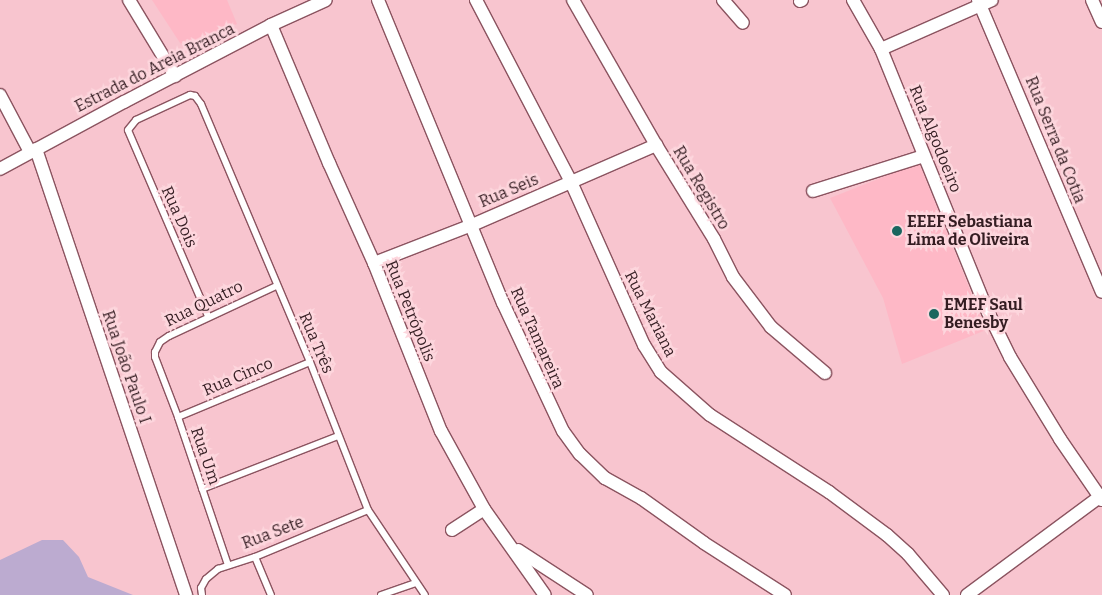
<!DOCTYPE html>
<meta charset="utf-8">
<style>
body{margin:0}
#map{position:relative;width:1102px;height:595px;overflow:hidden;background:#f8c5cf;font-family:Bitter,serif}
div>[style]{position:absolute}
.built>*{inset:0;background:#feb8c6}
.green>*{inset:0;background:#bcabd0}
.roads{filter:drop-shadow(1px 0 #8b5460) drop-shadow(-1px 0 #8b5460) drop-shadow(0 1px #8b5460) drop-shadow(0 -1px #8b5460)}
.lane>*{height:6px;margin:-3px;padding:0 3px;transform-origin:3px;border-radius:3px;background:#fff}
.street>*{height:12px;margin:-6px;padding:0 6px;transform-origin:6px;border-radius:6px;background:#fff}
.dots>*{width:14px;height:14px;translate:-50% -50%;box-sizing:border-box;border:2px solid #fdd6dd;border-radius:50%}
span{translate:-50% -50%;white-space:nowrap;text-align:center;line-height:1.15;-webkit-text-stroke:5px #fdd6dd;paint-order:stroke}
.street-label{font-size:16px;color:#341d22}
.poi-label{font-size:16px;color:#341d22;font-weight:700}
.left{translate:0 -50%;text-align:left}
</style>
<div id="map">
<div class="built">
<i style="clip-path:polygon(152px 0,227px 0,237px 24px,184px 49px)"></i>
<i style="clip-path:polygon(919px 163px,986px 330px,902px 364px,883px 298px,830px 198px)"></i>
</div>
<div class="green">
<i style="clip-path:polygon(42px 540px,63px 540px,79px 557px,88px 577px,133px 595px,0 595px,0 560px)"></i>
</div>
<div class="roads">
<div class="lane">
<i style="left:208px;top:316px;width:202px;rotate:-113.3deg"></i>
<i style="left:128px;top:130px;width:13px;rotate:-51deg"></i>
<i style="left:136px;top:120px;width:60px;rotate:-24.8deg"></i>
<i style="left:190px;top:95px;width:5px;rotate:11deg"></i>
<i style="left:195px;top:96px;width:10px;rotate:53deg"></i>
<i style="left:201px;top:104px;width:280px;rotate:67.1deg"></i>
<i style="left:310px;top:362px;width:159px;rotate:68.6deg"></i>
<i style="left:368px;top:510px;width:102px;rotate:56.2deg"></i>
<i style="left:178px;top:417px;width:143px;rotate:-22.6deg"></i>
<i style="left:202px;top:489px;width:146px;rotate:-21.3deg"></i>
<i style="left:255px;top:557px;width:41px;rotate:67.2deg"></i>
<i style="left:228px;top:565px;width:156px;rotate:-108.7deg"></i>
<i style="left:178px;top:417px;width:64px;rotate:-111deg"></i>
<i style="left:155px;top:357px;width:5px;rotate:-90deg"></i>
<i style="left:155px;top:352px;width:11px;rotate:-63deg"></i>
<i style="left:160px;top:342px;width:11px;rotate:-34deg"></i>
<i style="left:169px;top:336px;width:118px;rotate:-25deg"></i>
<i style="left:202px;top:595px;width:7px;rotate:-98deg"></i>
<i style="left:201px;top:588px;width:10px;rotate:-61deg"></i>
<i style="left:206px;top:579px;width:16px;rotate:-40deg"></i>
<i style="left:218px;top:569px;width:39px;rotate:-18deg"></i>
<i style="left:255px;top:557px;width:122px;rotate:-22.6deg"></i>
<i style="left:381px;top:595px;width:37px;rotate:-19deg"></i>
</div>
<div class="street">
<i style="left:129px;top:0;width:89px;rotate:58.8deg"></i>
<i style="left:378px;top:0;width:328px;rotate:67.6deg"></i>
<i style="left:503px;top:303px;width:141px;rotate:64.9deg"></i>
<i style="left:563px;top:431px;width:29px;rotate:54deg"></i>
<i style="left:580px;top:454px;width:35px;rotate:44deg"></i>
<i style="left:605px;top:478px;width:41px;rotate:29.1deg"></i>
<i style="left:641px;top:498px;width:77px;rotate:35.5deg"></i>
<i style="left:704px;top:543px;width:96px;rotate:32.7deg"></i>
<i style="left:476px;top:0;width:205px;rotate:62.4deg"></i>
<i style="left:571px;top:182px;width:179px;rotate:65.9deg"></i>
<i style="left:644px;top:345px;width:32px;rotate:58deg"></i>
<i style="left:661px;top:372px;width:65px;rotate:41.3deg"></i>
<i style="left:710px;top:415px;width:142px;rotate:32.9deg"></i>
<i style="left:829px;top:492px;width:72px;rotate:36.6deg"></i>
<i style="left:887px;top:535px;width:28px;rotate:42deg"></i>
<i style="left:908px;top:554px;width:54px;rotate:49.5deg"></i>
<i style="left:573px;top:0;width:167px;rotate:60.2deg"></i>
<i style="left:656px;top:145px;width:110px;rotate:58.3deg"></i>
<i style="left:714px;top:239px;width:42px;rotate:63.4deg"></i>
<i style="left:733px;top:277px;width:63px;rotate:52.8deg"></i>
<i style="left:771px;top:327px;width:71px;rotate:40.4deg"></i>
<i style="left:723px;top:0;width:30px;rotate:49deg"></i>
<i style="left:853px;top:0;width:56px;rotate:60.3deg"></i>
<i style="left:881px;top:49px;width:284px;rotate:67.9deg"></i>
<i style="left:988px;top:312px;width:50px;rotate:63.9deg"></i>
<i style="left:1010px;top:357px;width:96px;rotate:58.6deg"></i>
<i style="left:1060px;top:439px;width:74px;rotate:55.5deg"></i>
<i style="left:978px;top:0;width:317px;rotate:67deg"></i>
<i style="left:1092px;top:0;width:24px;rotate:66deg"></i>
<i style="left:800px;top:1px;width:2px;rotate:-27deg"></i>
<i style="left:271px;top:25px;width:150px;rotate:67.2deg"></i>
<i style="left:329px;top:163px;width:110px;rotate:65.8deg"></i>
<i style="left:374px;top:263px;width:181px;rotate:68.3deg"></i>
<i style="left:441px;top:431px;width:89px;rotate:61.1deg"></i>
<i style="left:484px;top:509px;width:105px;rotate:54.7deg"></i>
<i style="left:881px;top:49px;width:121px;rotate:-23.8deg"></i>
<i style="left:0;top:95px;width:64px;rotate:62.2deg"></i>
<i style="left:36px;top:149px;width:471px;rotate:71.4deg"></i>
<i style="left:0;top:169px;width:141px;rotate:-28.4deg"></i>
<i style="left:124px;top:102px;width:166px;rotate:-27.6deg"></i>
<i style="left:271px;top:25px;width:60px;rotate:-24.4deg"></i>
<i style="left:813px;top:191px;width:116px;rotate:-17.5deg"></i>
<i style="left:374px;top:263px;width:105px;rotate:-21.2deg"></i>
<i style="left:472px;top:225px;width:201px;rotate:-23.5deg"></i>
<i style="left:452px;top:530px;width:38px;rotate:-33deg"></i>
<i style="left:518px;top:550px;width:82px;rotate:33.1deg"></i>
<i style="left:967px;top:595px;width:168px;rotate:-36.5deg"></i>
</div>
</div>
<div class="dots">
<i style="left:897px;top:231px;background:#1b665f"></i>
<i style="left:934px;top:314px;background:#1b665f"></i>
</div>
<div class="street-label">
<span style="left:155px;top:68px;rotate:-27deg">Estrada do Areia Branca</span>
<span style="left:935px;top:139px;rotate:68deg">Rua Algodoeiro</span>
<span style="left:1055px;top:140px;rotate:68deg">Rua Serra da Cotia</span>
<span style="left:701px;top:188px;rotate:59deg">Rua Registro</span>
<span style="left:509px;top:191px;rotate:-23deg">Rua Seis</span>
<span style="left:179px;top:217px;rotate:66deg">Rua Dois</span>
<span style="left:204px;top:304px;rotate:-26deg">Rua Quatro</span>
<span style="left:410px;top:311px;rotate:68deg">Rua Petrópolis</span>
<span style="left:650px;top:314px;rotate:63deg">Rua Mariana</span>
<span style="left:537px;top:338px;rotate:66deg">Rua Tamareira</span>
<span style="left:316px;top:343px;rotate:67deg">Rua Três</span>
<span style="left:126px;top:367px;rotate:71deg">Rua João Paulo I</span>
<span style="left:238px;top:377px;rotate:-23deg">Rua Cinco</span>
<span style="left:205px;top:456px;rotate:71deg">Rua Um</span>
<span style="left:273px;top:533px;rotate:-21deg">Rua Sete</span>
</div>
<div class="poi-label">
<span class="left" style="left:907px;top:231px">EEEF Sebastiana<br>Lima de Oliveira</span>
<span class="left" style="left:944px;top:314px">EMEF Saul<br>Benesby</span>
</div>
</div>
